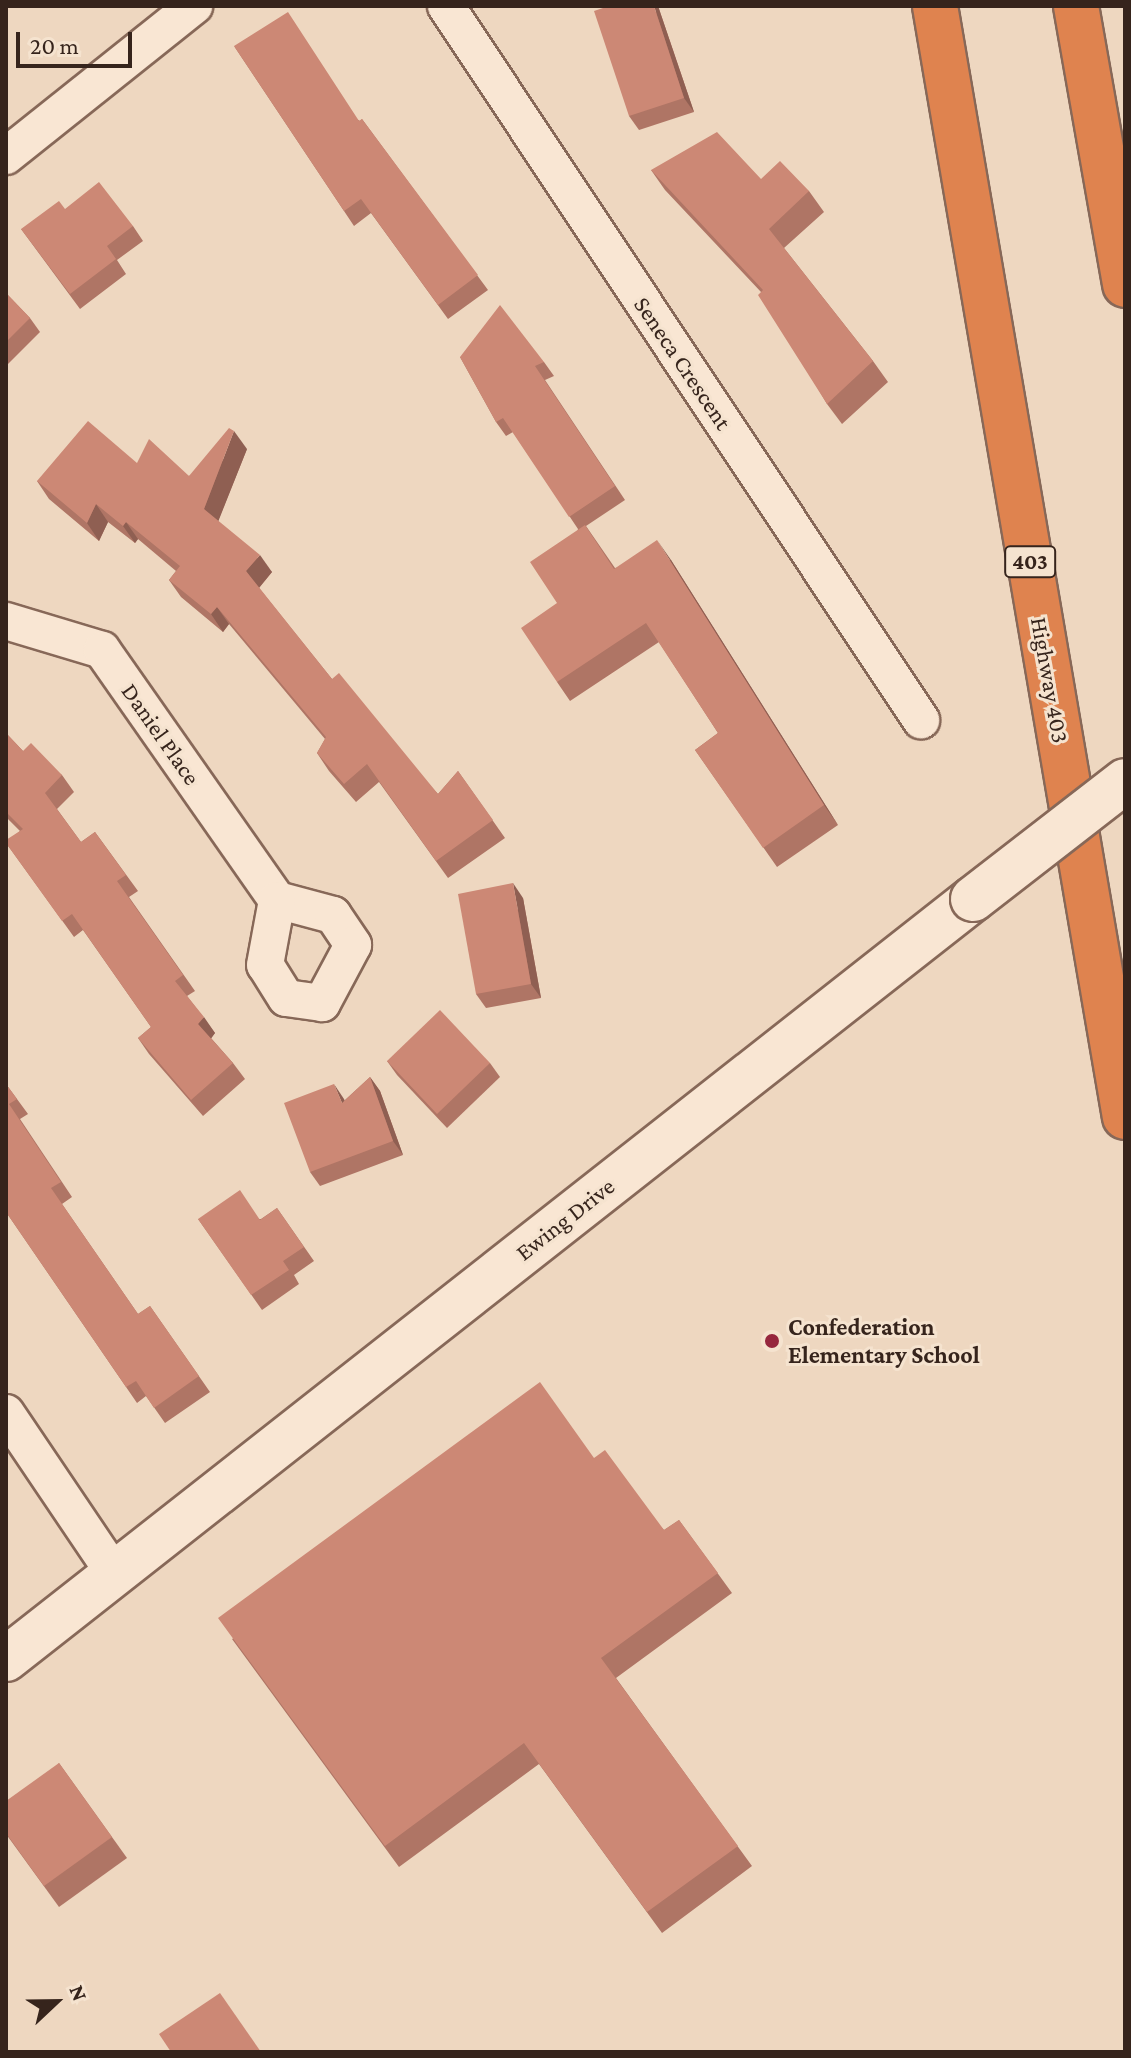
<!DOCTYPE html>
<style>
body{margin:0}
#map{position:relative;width:1131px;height:2058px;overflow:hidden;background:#eed7c0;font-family:"Crimson Pro",serif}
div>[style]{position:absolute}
.roads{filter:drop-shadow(2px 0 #876858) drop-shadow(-2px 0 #876858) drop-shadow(0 2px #876858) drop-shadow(0 -2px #876858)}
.minor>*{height:36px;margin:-18px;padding:0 18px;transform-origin:18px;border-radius:18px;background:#f9e6d3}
.tertiary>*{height:44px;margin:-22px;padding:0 22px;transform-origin:22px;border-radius:22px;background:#f9e6d3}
.motorway>*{height:44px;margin:-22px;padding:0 22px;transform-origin:22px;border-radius:22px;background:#df834f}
.bridges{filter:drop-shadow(2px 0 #876858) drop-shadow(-2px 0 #876858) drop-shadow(0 2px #876858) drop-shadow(0 -2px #876858)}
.tertiary-bridge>*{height:44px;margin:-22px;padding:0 22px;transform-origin:22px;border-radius:22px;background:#f9e6d3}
.wall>*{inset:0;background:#af7565}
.shaded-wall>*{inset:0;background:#8f5f52}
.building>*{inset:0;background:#cc8875}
.dots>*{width:22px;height:22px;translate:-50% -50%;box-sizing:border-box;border:4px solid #f5e3cf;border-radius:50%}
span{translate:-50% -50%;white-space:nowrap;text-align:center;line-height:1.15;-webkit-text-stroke:6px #f5e3cf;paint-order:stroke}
.shield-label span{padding:2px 6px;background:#f5e3cf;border:2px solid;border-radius:6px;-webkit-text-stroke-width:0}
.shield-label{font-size:22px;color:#36241c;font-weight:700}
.street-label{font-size:24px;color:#36241c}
.poi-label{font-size:24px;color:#36241c;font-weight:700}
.left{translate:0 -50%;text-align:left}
.frame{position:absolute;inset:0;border:8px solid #36241c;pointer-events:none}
.north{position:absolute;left:16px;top:1962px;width:80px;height:80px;-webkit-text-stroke:6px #f5e3cf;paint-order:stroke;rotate:68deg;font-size:22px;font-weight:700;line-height:32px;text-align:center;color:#36241c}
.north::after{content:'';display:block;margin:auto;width:28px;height:36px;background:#36241c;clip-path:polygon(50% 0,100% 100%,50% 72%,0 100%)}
.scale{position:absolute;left:16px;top:32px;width:116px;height:36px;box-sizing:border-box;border:4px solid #36241c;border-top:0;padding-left:10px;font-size:24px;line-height:28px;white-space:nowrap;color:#36241c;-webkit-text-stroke:6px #f5e3cf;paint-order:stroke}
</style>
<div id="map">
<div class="roads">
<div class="minor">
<i style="left:446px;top:6px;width:858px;rotate:56.37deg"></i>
<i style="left:6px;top:156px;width:241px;rotate:-38.6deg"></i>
<i style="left:6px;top:621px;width:100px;rotate:16.8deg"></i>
<i style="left:102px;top:650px;width:305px;rotate:55deg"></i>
<i style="left:277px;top:900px;width:58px;rotate:15deg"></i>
<i style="left:333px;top:915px;width:36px;rotate:56deg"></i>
<i style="left:353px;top:945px;width:66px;rotate:118.1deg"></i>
<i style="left:322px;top:1003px;width:36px;rotate:-172deg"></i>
<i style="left:286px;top:998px;width:39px;rotate:-122deg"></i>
<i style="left:265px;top:965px;width:66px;rotate:-79.5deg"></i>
<i style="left:6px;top:1413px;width:193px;rotate:56deg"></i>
</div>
<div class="tertiary">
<i style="left:6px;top:1659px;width:1230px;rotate:-38.17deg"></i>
</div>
<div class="motorway">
<i style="left:935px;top:6px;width:1127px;rotate:80.3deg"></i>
<i style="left:1076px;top:6px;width:283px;rotate:80deg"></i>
</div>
</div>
<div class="bridges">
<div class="tertiary-bridge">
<i style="left:973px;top:899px;width:192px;rotate:-37.8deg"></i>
</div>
</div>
<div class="wall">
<i style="clip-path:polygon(658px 6px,694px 112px,639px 130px,629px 116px)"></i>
<i style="clip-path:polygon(234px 46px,360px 121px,362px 119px,488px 290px,448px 319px,371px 213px,354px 226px)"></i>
<i style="clip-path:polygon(651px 170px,761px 179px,809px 191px,824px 212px,784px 248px,873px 361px,888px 382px,842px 424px,827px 404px,761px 292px,665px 190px)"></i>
<i style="clip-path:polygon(133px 226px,143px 241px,117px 260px,126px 274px,80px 309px,21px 229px)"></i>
<i style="clip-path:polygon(6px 293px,30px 318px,40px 332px,6px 366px)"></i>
<i style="clip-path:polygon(460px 357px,544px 362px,554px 376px,545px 380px,625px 500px,586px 526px,615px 568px,671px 560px,838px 825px,777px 867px,695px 750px,718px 733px,659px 642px,570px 701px,557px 682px,557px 603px,578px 529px,513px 432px,506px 436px,496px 422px)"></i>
<i style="clip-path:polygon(247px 449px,218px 521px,272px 572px,259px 588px,332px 679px,438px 794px,458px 771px,505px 838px,448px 878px,379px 782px,356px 802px,329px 771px,317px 753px,325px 739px,229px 624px,223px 632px,181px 597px,169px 580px,176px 571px,138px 539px,135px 543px,108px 522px,99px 541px,49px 499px,37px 481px,137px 463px,189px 476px)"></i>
<i style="clip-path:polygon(6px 733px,23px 751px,62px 775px,74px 792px,57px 809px,81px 842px,95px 832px,138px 891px,129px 897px,195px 991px,187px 996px,215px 1033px,211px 1038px,233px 1063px,245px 1079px,203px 1116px,149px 1054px,138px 1038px,151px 1027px,83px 930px,74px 937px,6px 843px,20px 831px,6px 817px)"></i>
<i style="clip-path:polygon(523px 898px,541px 998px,486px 1008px,476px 994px)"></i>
<i style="clip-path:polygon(387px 1061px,490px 1063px,500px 1077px,447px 1128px,397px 1075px)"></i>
<i style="clip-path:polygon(370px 1077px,380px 1091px,403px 1155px,320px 1186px,310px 1172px,345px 1100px)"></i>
<i style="clip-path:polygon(6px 1084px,28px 1114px,20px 1119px,72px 1197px,62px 1204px,138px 1314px,150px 1306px,210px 1392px,165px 1423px,146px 1396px,137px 1403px,6px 1212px)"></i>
<i style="clip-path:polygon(277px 1208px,314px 1261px,294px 1275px,299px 1284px,262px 1310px,198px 1219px,261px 1219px)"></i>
<i style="clip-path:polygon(594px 1458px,664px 1530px,679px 1520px,732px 1593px,616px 1678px,752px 1866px,662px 1933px,539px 1764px,399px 1867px,232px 1639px)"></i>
<i style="clip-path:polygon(59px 1763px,127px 1858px,59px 1907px,6px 1834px)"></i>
</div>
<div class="shaded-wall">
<i style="clip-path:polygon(654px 6px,658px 6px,694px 112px,684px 98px)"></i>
<i style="clip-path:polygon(234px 431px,247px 449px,216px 527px,204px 509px)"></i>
<i style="clip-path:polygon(96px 504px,108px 522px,99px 541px,87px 523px)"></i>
<i style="clip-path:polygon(126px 522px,138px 539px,135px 543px,123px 526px)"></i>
<i style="clip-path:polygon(657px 540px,671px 560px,838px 825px,824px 805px)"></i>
<i style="clip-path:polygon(260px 555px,272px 572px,258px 589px,246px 571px)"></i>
<i style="clip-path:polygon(217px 607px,229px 624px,223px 632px,211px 614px)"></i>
<i style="clip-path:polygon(513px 883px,523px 898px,541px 998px,531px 984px)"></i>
<i style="clip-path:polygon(204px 1017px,215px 1033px,210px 1040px,198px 1024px)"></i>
<i style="clip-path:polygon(370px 1077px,380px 1091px,403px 1155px,393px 1141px)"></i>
<i style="clip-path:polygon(334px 1084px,344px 1099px,352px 1118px,342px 1103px)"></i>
</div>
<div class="building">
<i style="clip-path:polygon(609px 6px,654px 6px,684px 98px,629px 116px,594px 11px)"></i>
<i style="clip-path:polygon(288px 12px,359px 121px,362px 119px,478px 275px,438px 305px,361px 199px,344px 211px,234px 46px)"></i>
<i style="clip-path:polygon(717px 132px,761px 179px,780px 161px,809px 191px,769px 229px,873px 361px,827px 404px,758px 295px,763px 290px,651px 170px)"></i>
<i style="clip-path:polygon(99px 182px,133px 226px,107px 246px,116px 259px,70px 294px,21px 229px,59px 201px,65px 209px)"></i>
<i style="clip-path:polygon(6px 293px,30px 318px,6px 342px)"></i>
<i style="clip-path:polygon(500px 305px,544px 362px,535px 366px,615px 486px,569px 517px,503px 418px,496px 422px,460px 357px)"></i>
<i style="clip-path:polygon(88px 421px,137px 463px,149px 439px,189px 476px,229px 428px,234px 431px,204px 509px,260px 555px,246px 571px,332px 679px,339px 673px,438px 794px,458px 771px,493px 820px,436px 861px,367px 764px,344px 784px,317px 753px,326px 737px,217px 607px,211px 614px,169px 580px,180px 566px,126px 522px,123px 526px,96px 504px,87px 523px,37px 481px)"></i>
<i style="clip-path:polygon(585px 525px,614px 569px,657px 540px,824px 805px,763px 848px,695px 750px,718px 733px,646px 623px,557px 682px,521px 628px,557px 603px,530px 562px)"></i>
<i style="clip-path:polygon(6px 733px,23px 751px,31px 743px,62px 775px,45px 793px,81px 842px,95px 832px,126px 875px,117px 881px,183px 975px,175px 981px,204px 1017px,198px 1024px,233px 1063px,191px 1100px,138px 1038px,151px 1027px,72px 914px,62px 921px,6px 843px,6px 840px,23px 829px,6px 812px)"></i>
<i style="clip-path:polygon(513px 883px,531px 984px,476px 994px,458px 894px)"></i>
<i style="clip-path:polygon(440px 1010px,490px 1063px,437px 1114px,387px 1061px)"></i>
<i style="clip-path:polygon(370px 1077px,393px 1141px,310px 1172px,284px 1103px,334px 1084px,342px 1103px)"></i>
<i style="clip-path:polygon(6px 1084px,17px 1099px,9px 1104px,61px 1182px,51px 1188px,138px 1314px,150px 1306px,199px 1376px,154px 1408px,136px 1381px,126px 1387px,6px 1212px)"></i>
<i style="clip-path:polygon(240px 1190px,260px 1220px,277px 1208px,304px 1247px,283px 1261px,289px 1270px,251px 1295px,198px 1219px)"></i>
<i style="clip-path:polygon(540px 1382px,594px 1458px,605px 1450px,664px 1530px,679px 1520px,718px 1573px,601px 1658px,738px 1846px,647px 1912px,524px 1743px,385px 1846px,218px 1618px)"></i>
<i style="clip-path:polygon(59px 1763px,112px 1837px,44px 1886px,6px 1833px,6px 1801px)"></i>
<i style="clip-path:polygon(220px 1993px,261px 2052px,171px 2052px,159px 2034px)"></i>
</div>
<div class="dots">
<i style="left:772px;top:1341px;background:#96273e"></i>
</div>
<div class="shield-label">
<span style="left:1030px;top:562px">403</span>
</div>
<div class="street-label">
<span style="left:683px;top:363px;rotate:56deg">Seneca Crescent</span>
<span style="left:1050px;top:680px;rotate:80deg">Highway 403</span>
<span style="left:161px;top:734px;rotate:55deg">Daniel Place</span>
<span style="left:565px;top:1219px;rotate:-38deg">Ewing Drive</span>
</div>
<div class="poi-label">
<span class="left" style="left:788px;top:1341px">Confederation<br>Elementary School</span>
</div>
<div class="frame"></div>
<div class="north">N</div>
<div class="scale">20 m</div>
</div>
